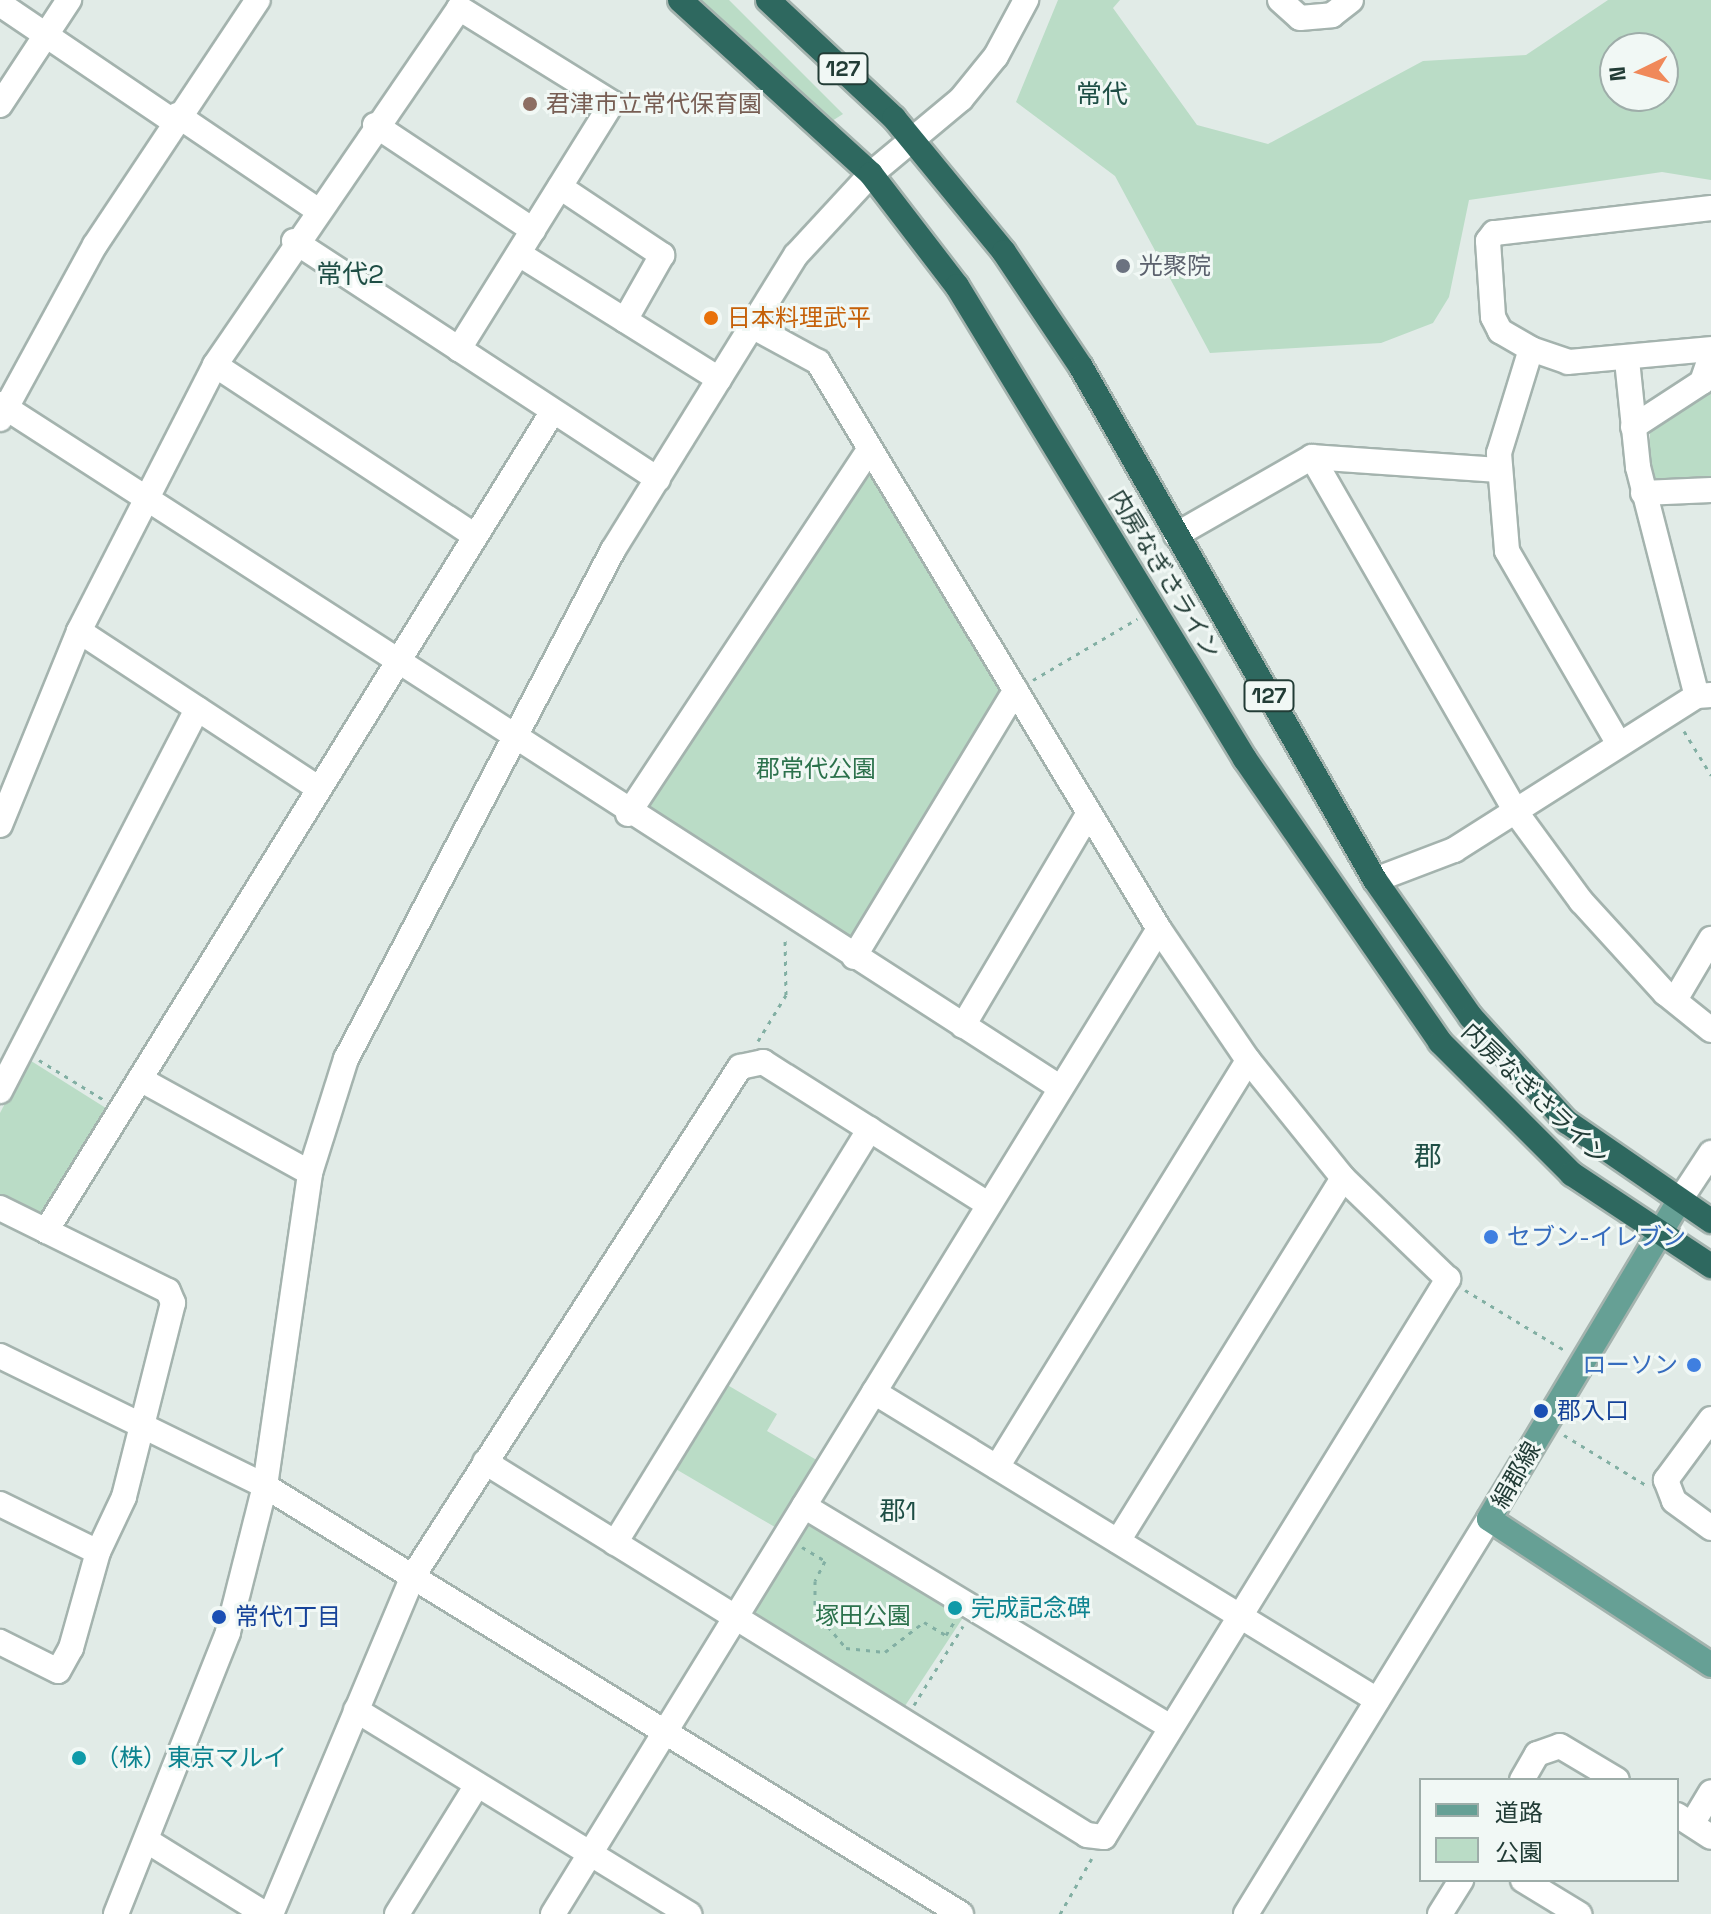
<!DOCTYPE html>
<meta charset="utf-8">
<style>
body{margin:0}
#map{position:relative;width:1711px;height:1914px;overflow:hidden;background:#e1ebe7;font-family:"Space Grotesk","Noto Sans JP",sans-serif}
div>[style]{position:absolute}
.green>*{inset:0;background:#badcc6}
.path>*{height:3px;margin-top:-1.5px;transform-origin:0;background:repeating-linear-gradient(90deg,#82afa3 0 4px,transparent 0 10px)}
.roads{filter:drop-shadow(2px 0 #a4b3ae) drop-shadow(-2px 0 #a4b3ae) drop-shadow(0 2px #a4b3ae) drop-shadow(0 -2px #a4b3ae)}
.minor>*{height:24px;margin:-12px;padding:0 12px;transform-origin:12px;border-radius:12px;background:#fff}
.major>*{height:24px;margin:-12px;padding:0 12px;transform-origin:12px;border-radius:12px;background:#66a095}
.highway>*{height:24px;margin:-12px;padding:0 12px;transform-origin:12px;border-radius:12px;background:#2e685f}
.dots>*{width:22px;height:22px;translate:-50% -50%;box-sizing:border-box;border:4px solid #f1f8f5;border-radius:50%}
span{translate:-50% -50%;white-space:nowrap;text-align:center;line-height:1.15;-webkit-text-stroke:6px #f1f8f5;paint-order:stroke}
.shield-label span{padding:2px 6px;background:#f1f8f5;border:2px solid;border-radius:6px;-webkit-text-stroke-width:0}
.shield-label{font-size:22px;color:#223c36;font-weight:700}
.education-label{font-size:24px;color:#785e54}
.left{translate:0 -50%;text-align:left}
.worship-label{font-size:24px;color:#5b616d}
.food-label{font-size:24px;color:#c56008}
.street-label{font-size:24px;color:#223c36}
.park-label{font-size:24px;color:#2c724c}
.shop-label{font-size:24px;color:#366cbe}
.right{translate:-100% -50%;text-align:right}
.transit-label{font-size:24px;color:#164399}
.culture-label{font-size:24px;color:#0d838f}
.neighbourhood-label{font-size:26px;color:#1e4e45}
.quarter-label{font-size:28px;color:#1e4e45}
.legend{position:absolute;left:1419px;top:1778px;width:260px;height:104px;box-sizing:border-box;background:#f1f8f5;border:2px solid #9eada9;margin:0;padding:10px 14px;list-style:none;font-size:24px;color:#223c36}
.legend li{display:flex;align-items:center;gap:16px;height:40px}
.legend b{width:40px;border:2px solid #9eada9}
.north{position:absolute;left:1599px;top:32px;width:80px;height:80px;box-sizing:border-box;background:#f1f8f5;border:2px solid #9eada9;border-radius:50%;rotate:265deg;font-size:22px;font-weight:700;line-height:32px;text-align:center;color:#223c36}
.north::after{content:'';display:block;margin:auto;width:28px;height:36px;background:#f0895a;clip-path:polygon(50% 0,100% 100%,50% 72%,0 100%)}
</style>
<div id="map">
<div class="green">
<i style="clip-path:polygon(698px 0,729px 0,843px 114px,832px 121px)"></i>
<i style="clip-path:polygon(evenodd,1058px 0,1120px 0,1113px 8px,1197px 125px,1268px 144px,1423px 61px,1526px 55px,1608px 0,1711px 0,1711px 180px,1662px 172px,1469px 200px,1449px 297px,1433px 323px,1381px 343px,1210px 353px,1115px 176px,1016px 102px,1058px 0,1615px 48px,1663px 48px,1663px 96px,1615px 96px,1615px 48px)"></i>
<i style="clip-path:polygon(1711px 384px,1711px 477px,1650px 481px,1650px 433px)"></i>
<i style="clip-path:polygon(864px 475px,874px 475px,1004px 693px,858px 937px,844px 938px,645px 806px)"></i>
<i style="clip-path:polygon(28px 1059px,109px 1110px,48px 1213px,39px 1216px,0 1197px,0 1113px)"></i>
<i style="clip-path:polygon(724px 1383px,777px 1414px,767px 1431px,820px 1462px,780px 1530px,674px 1468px)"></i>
<i style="clip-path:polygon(813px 1519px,968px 1610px,903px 1709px,758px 1621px,753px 1606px)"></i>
</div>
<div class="path">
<i style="left:1033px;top:680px;width:121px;rotate:-30.4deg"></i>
<i style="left:1684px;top:731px;width:52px;rotate:58.5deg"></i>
<i style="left:758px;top:1041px;width:54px;rotate:-58.7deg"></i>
<i style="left:786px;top:995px;width:58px;rotate:-91deg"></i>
<i style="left:39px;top:1060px;width:76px;rotate:31.6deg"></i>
<i style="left:1465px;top:1290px;width:116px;rotate:31.2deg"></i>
<i style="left:1564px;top:1435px;width:96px;rotate:31.4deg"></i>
<i style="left:802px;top:1547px;width:27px;rotate:31deg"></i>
<i style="left:825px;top:1561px;width:22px;rotate:117deg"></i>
<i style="left:815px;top:1581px;width:30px;rotate:90deg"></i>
<i style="left:815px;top:1611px;width:48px;rotate:50deg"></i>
<i style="left:846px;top:1648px;width:39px;rotate:6deg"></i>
<i style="left:885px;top:1652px;width:49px;rotate:-37.6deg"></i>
<i style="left:924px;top:1622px;width:26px;rotate:31deg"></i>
<i style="left:946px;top:1635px;width:15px;rotate:-58deg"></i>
<i style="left:914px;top:1705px;width:93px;rotate:-58.2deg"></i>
<i style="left:1060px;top:1914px;width:64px;rotate:-60.3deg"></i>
</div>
<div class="roads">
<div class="minor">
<i style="left:1280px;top:0;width:27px;rotate:42deg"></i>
<i style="left:1300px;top:18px;width:32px;rotate:-5deg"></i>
<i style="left:1332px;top:15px;width:24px;rotate:-38deg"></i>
<i style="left:0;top:4px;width:209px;rotate:34.1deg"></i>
<i style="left:0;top:105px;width:126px;rotate:-56.7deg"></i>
<i style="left:177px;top:115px;width:168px;rotate:34.1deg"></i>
<i style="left:375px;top:125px;width:190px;rotate:33.6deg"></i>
<i style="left:560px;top:187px;width:123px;rotate:33.7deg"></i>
<i style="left:662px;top:255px;width:75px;rotate:119.6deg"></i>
<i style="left:1711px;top:208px;width:218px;rotate:173.4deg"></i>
<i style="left:1494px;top:233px;width:10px;rotate:127deg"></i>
<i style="left:1488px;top:241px;width:76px;rotate:86.2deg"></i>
<i style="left:1493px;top:317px;width:16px;rotate:63deg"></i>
<i style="left:1500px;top:331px;width:36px;rotate:30deg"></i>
<i style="left:1531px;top:349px;width:39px;rotate:19deg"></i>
<i style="left:1568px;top:362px;width:144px;rotate:-5.2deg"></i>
<i style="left:294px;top:241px;width:435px;rotate:33.2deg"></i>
<i style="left:519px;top:254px;width:236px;rotate:32deg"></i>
<i style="left:1531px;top:349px;width:109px;rotate:107.1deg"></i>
<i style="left:1499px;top:453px;width:98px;rotate:85.3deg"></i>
<i style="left:1507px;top:551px;width:223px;rotate:59.9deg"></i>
<i style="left:1627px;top:360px;width:108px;rotate:84.1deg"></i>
<i style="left:1638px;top:467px;width:236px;rotate:75.6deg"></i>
<i style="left:215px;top:365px;width:311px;rotate:33.3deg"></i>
<i style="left:0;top:404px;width:1262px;rotate:32.81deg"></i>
<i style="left:0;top:419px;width:198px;rotate:-61.4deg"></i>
<i style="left:95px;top:245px;width:294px;rotate:-56.4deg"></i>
<i style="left:1633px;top:427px;width:82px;rotate:-33.1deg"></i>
<i style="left:1702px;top:382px;width:28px;rotate:-71deg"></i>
<i style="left:1312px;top:457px;width:413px;rotate:60.1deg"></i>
<i style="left:1518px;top:815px;width:107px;rotate:53.8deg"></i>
<i style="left:1581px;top:901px;width:125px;rotate:47.6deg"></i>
<i style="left:1665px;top:993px;width:59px;rotate:38.8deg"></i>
<i style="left:1643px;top:493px;width:68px;rotate:-2.5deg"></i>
<i style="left:1176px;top:535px;width:157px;rotate:-29.8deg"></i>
<i style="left:1312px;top:457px;width:186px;rotate:4deg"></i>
<i style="left:79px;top:631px;width:286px;rotate:33.3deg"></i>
<i style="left:628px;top:814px;width:438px;rotate:-56.5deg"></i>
<i style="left:0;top:825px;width:209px;rotate:-67.8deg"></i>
<i style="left:79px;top:631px;width:299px;rotate:-62.9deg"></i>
<i style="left:215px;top:365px;width:432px;rotate:-55.6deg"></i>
<i style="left:459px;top:8px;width:180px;rotate:31.8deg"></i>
<i style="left:612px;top:103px;width:290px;rotate:121.9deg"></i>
<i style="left:1375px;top:880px;width:85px;rotate:-20.8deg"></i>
<i style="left:1454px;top:850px;width:288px;rotate:-32.4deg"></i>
<i style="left:1697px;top:696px;width:14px;rotate:-4deg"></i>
<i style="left:854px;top:957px;width:312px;rotate:-58.8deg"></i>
<i style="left:1675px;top:1000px;width:71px;rotate:-59.5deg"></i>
<i style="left:963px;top:1026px;width:247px;rotate:-59.4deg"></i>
<i style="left:140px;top:1079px;width:194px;rotate:28.9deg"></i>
<i style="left:0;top:1091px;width:430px;rotate:-62.7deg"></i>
<i style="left:1678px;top:1203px;width:60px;rotate:-56.6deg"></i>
<i style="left:0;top:1208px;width:187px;rotate:26.3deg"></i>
<i style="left:168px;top:1291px;width:13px;rotate:67deg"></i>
<i style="left:173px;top:1303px;width:200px;rotate:104.2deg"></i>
<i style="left:124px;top:1497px;width:61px;rotate:115.3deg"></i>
<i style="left:98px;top:1552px;width:100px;rotate:105.7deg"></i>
<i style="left:71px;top:1648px;width:26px;rotate:119deg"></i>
<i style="left:58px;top:1671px;width:65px;rotate:-153.4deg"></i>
<i style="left:46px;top:1231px;width:964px;rotate:-58.27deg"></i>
<i style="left:0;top:1356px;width:295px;rotate:26.1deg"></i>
<i style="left:265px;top:1486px;width:817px;rotate:31.59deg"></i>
<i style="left:874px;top:1392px;width:590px;rotate:31.48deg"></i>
<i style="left:1711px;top:1419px;width:76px;rotate:126.4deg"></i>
<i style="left:1666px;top:1480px;width:22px;rotate:69deg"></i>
<i style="left:1674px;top:1501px;width:46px;rotate:36.1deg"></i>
<i style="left:485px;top:1462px;width:708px;rotate:31.78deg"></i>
<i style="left:1087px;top:1835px;width:17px;rotate:7deg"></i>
<i style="left:1104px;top:1837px;width:656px;rotate:-58.35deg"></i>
<i style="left:1448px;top:1279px;width:146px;rotate:-136.1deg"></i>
<i style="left:1343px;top:1178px;width:151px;rotate:-128.8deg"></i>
<i style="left:1248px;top:1060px;width:158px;rotate:-124.2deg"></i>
<i style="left:1159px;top:929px;width:662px;rotate:-121.02deg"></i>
<i style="left:818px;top:362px;width:75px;rotate:-151.4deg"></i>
<i style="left:997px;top:1467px;width:478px;rotate:-58.3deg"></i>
<i style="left:0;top:1504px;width:109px;rotate:26.1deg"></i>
<i style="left:804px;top:1506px;width:428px;rotate:31.1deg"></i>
<i style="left:1118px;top:1541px;width:427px;rotate:-58.2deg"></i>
<i style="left:615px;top:1543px;width:486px;rotate:-58.4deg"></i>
<i style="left:356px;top:1710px;width:391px;rotate:31.5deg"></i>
<i style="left:1522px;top:1780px;width:30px;rotate:-60deg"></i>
<i style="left:1537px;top:1754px;width:24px;rotate:-19deg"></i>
<i style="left:1560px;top:1746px;width:66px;rotate:30.8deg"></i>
<i style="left:1677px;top:1815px;width:40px;rotate:32.9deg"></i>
<i style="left:1692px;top:1824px;width:37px;rotate:-59deg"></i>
<i style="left:149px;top:1842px;width:137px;rotate:31.8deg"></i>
<i style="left:1523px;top:1880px;width:66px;rotate:31.3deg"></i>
<i style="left:116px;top:1914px;width:303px;rotate:-68.3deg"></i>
<i style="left:228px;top:1632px;width:151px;rotate:-75.8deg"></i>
<i style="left:265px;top:1486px;width:316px;rotate:-81.8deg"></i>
<i style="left:310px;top:1173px;width:120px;rotate:-72.5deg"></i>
<i style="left:346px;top:1059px;width:575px;rotate:-62.32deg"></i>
<i style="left:613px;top:550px;width:347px;rotate:-58.2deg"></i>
<i style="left:796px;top:255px;width:110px;rotate:-47.2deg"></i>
<i style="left:871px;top:174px;width:117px;rotate:-39.8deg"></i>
<i style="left:961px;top:99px;width:55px;rotate:-50.9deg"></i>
<i style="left:996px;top:56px;width:64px;rotate:-61.8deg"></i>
<i style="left:271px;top:1914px;width:367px;rotate:-67.2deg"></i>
<i style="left:413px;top:1576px;width:605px;rotate:-57.28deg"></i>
<i style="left:740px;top:1067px;width:24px;rotate:-12deg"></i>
<i style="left:763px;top:1062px;width:267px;rotate:32.3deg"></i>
<i style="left:397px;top:1914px;width:152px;rotate:-58.2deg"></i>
<i style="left:553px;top:1914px;width:1156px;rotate:-58.4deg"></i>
<i style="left:1246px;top:1914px;width:464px;rotate:-58.4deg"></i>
<i style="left:1440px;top:1914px;width:40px;rotate:-58deg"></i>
</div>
<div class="major">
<i style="left:1678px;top:1203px;width:368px;rotate:120.9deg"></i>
<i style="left:1489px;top:1519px;width:266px;rotate:33.3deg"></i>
</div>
<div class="highway">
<i style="left:680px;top:0;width:258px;rotate:42.3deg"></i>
<i style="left:871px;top:174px;width:141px;rotate:52.5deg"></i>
<i style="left:957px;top:286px;width:554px;rotate:58.66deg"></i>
<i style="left:1245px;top:759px;width:344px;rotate:55.4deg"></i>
<i style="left:1440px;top:1042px;width:187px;rotate:45deg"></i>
<i style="left:1572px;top:1174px;width:167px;rotate:33.5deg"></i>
<i style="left:768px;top:0;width:173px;rotate:43.1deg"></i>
<i style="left:894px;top:118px;width:173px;rotate:50.6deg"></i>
<i style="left:1004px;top:252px;width:138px;rotate:56.2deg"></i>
<i style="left:1081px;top:367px;width:591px;rotate:60.18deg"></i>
<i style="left:1375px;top:880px;width:167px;rotate:55deg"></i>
<i style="left:1471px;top:1017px;width:142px;rotate:47.6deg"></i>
<i style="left:1567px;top:1122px;width:175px;rotate:34.5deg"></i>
</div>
</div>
<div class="dots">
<i style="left:530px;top:104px;background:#8d6e63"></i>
<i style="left:1123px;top:266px;background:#6b7280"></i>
<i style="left:711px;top:318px;background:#e8710a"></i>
<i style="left:1491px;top:1237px;background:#3f7fe0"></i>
<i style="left:1694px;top:1365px;background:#3f7fe0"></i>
<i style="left:1541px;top:1411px;background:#1a4fb4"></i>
<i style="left:955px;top:1608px;background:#0f9aa8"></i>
<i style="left:219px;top:1617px;background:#1a4fb4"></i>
<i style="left:79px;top:1758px;background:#0f9aa8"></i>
</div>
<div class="shield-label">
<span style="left:843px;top:69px">127</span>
<span style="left:1269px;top:696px">127</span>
</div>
<div class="education-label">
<span class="left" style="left:546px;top:104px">君津市立常代保育園</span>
</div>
<div class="worship-label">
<span class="left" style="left:1139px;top:266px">光聚院</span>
</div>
<div class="food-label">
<span class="left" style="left:727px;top:318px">日本料理武平</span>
</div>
<div class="street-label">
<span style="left:1165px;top:574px;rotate:59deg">内房なぎさライン</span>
<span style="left:1535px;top:1094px;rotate:44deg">内房なぎさライン</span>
<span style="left:1516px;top:1475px;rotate:-60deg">絹郡線</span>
</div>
<div class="park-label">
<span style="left:816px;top:769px">郡常代公園</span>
<span style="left:863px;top:1616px">塚田公園</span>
</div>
<div class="shop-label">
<span class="left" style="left:1507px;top:1237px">セブン-イレブン</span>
<span class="right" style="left:1678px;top:1365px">ローソン</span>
</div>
<div class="transit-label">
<span class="left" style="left:1557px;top:1411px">郡入口</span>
<span class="left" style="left:235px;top:1617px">常代1丁目</span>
</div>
<div class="culture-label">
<span class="left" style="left:971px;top:1608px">完成記念碑</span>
<span class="left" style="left:95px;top:1758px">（株）東京マルイ</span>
</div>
<div class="neighbourhood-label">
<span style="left:1102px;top:95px">常代</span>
<span style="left:350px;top:275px">常代2</span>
<span style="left:898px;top:1512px">郡1</span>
</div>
<div class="quarter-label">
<span style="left:1428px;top:1156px">郡</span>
</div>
<ul class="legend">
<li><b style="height:10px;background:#66a095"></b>道路</li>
<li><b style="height:22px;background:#badcc6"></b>公園</li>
</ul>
<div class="north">N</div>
</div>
